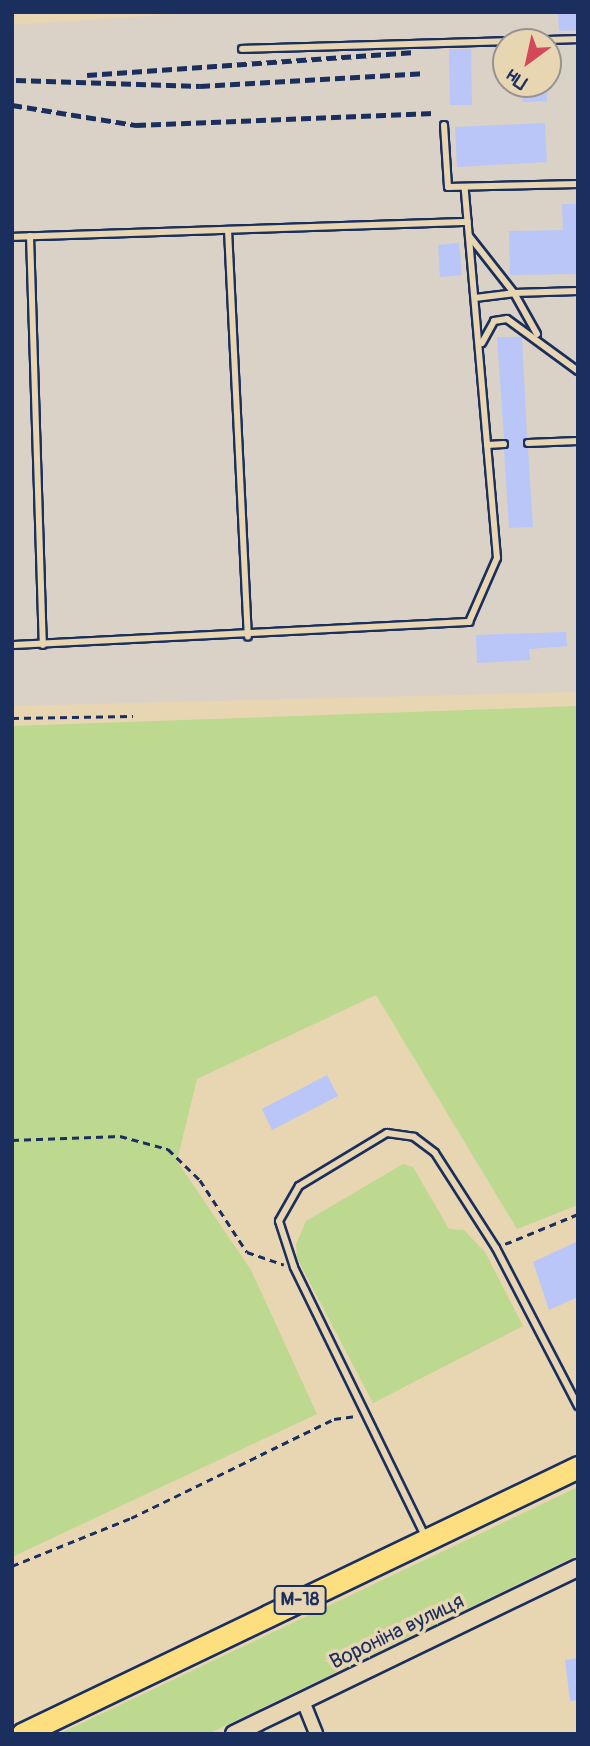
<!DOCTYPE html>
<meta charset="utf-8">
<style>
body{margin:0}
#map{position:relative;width:590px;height:1746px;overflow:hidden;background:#e8d6b3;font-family:Pangolin,sans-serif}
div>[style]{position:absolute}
.built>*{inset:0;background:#dad1c7}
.green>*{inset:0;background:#bdd88f}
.building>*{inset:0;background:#b9c6f7}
.path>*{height:2.5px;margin-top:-1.25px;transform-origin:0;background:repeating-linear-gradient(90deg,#1b2f5e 0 7px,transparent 0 12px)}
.roads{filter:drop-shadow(2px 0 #1b2f5e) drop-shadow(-2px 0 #1b2f5e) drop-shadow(0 2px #1b2f5e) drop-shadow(0 -2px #1b2f5e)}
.lane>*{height:6px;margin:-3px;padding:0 3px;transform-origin:3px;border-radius:3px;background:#e8d6b3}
.street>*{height:12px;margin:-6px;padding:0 6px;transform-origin:6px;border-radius:6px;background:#e8d6b3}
.secondary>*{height:16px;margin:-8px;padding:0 8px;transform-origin:8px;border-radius:8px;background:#e8d6b3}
.highway>*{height:21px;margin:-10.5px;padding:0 10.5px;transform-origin:10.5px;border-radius:10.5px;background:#fedf80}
.rail>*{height:4.5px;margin-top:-2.25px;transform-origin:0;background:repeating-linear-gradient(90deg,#1b2f5e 0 10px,transparent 0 15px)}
span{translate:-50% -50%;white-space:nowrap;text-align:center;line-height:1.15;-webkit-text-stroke:7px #e8d6b3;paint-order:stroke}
.shield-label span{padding:2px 5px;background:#e8d6b3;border:2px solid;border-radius:5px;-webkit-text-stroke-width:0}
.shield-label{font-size:19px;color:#1b2f5e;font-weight:700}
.street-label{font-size:21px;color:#1b2f5e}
.frame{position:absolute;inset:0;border:14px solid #1b2f5e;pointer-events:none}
.north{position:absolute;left:492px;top:28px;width:70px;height:70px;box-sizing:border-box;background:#e8d6b3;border:2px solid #969391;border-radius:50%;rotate:213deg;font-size:19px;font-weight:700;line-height:28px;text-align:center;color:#1b2f5e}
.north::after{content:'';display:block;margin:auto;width:24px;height:32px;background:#d1495b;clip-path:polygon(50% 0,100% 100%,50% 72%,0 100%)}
</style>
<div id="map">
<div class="built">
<i style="clip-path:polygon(evenodd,208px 12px,578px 12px,578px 692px,12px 706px,12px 25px,208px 12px,506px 42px,548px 42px,548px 84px,506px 84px,506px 42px)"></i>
</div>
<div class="green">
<i style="clip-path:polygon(578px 706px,578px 1205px,517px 1229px,376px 995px,197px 1079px,177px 1161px,251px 1270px,317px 1414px,12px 1557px,12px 726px)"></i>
<i style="clip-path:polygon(403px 1164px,413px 1167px,449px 1229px,464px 1230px,485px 1252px,523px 1326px,373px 1403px,297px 1258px,296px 1244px,306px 1221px)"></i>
<i style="clip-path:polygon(578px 1487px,578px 1555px,208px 1734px,59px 1734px)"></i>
</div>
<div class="building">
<i style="clip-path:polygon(558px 12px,578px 12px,578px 30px,559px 31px)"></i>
<i style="clip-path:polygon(449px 49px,471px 49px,472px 105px,450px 105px)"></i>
<i style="clip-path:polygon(521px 84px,546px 84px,547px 101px,523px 102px)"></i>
<i style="clip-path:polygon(545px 123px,547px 162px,457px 167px,455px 127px)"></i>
<i style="clip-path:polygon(562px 204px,578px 204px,578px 274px,510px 275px,509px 231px,563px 230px)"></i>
<i style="clip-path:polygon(459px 243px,462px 275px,440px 277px,438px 245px)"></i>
<i style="clip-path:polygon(497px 337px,522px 337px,527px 437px,522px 444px,528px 449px,533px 527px,509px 528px,504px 450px,510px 444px,504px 438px)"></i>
<i style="clip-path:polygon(566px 632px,567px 646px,529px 649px,530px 660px,477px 663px,476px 635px)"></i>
<i style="clip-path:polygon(327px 1075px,338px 1096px,272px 1130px,262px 1109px)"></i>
<i style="clip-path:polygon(578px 1241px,578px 1297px,549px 1310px,533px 1262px)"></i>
<i style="clip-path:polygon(578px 1658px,578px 1700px,570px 1701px,565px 1660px)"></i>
</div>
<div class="path">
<i style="left:12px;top:718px;width:121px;rotate:-0.9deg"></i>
<i style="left:12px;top:1140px;width:108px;rotate:-2.1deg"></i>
<i style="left:120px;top:1136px;width:50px;rotate:15.2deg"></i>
<i style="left:168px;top:1149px;width:45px;rotate:44.1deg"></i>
<i style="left:200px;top:1180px;width:86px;rotate:56.9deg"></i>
<i style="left:247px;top:1252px;width:39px;rotate:19deg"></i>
<i style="left:505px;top:1244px;width:79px;rotate:-22.3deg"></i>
<i style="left:12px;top:1566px;width:128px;rotate:-22deg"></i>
<i style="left:131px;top:1518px;width:226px;rotate:-26deg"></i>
<i style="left:334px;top:1419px;width:22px;rotate:-8deg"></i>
</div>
<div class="roads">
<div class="lane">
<i style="left:242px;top:49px;width:336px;rotate:-1.7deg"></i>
<i style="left:444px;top:125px;width:62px;rotate:86.3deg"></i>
<i style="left:448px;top:187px;width:130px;rotate:-1.3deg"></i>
<i style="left:228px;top:230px;width:407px;rotate:87.2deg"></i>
<i style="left:30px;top:236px;width:409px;rotate:88.2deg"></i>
<i style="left:12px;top:237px;width:456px;rotate:-1.9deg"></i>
<i style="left:470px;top:237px;width:71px;rotate:51.8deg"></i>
<i style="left:514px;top:293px;width:64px;rotate:-1.8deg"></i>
<i style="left:475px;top:298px;width:39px;rotate:-7deg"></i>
<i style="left:514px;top:293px;width:47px;rotate:60.7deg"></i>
<i style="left:482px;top:343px;width:25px;rotate:-61deg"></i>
<i style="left:494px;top:321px;width:13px;rotate:-9deg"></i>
<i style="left:507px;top:319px;width:88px;rotate:36.2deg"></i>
<i style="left:528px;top:443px;width:50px;rotate:-2.3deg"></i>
<i style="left:487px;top:445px;width:17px;rotate:-3deg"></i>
<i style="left:12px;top:645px;width:458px;rotate:-2.9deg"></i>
<i style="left:469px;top:622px;width:70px;rotate:-66.4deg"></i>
<i style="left:497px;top:558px;width:370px;rotate:-95deg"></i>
<i style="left:426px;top:1538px;width:301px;rotate:-116deg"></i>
<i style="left:294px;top:1267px;width:48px;rotate:-108.1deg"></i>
<i style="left:279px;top:1221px;width:40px;rotate:-60.3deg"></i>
<i style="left:299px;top:1186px;width:103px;rotate:-31.1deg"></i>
<i style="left:387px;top:1133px;width:27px;rotate:8deg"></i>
<i style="left:414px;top:1137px;width:26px;rotate:37deg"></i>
<i style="left:435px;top:1153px;width:113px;rotate:57.3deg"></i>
<i style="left:496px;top:1248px;width:178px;rotate:62.6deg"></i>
</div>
<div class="street">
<i style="left:303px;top:1701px;width:35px;rotate:68deg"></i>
</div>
<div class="secondary">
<i style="left:234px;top:1734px;width:382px;rotate:-25.8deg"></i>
</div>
<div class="highway">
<i style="left:22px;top:1734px;width:617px;rotate:-25.65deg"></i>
</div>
</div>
<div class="rail">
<i style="left:87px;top:75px;width:329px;rotate:-4deg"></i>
<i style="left:16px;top:80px;width:184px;rotate:1.9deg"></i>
<i style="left:200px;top:86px;width:223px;rotate:-3.3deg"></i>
<i style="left:12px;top:105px;width:126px;rotate:9.2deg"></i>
<i style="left:136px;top:125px;width:298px;rotate:-2.3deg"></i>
</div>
<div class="shield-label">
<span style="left:300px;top:1600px">М-18</span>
</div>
<div class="street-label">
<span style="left:397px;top:1632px;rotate:-26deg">Вороніна вулиця</span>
</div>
<div class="frame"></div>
<div class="north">Пн</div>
</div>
